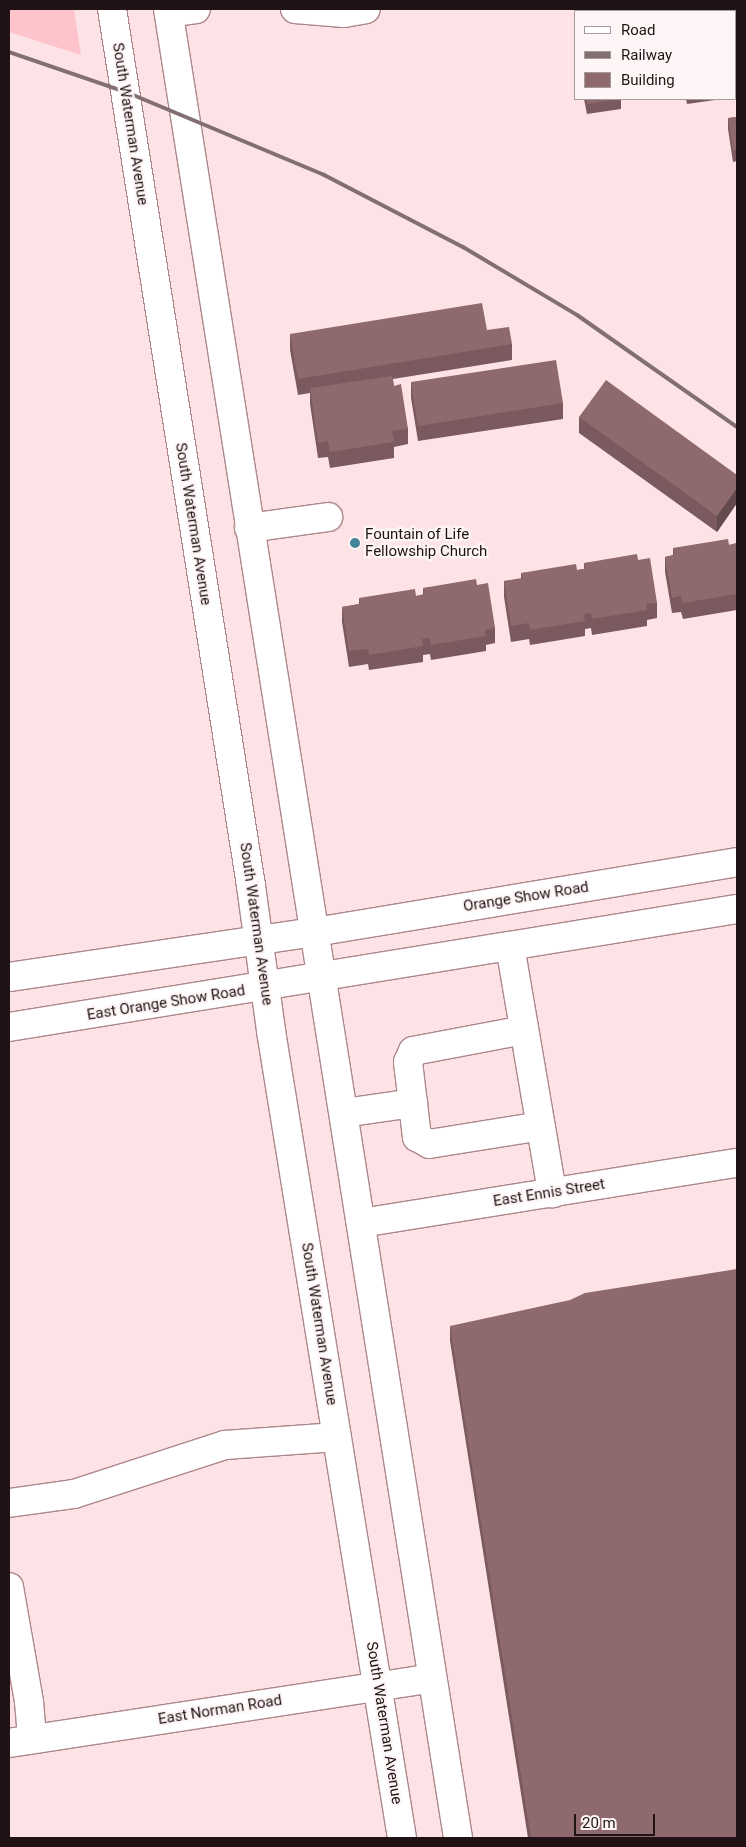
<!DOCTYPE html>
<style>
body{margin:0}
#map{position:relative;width:746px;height:1847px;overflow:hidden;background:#fee3e6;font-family:Roboto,sans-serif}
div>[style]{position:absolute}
.green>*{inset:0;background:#fdc4cb}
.roads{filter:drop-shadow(1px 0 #ad868b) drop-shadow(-1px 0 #ad868b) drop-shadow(0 1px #ad868b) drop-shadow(0 -1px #ad868b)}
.minor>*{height:28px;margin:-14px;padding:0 14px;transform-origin:14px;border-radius:14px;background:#fff}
.major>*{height:28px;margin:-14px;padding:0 14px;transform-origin:14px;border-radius:14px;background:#fff}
.rail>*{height:4px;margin:-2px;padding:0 2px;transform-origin:2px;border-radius:2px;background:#826f71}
.wall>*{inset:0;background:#7a5a5e}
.shaded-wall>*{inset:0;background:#634a4c}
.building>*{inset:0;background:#8e696d}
.dots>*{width:14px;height:14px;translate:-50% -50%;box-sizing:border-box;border:2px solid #fef6f6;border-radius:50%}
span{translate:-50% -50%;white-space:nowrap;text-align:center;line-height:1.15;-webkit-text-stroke:4.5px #fef6f6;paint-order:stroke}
.street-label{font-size:15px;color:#211315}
.poi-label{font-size:15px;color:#211315}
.left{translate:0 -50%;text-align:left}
.frame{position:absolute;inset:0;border:10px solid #211315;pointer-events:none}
.legend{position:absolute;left:574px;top:10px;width:162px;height:90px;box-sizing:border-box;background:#fef6f6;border:1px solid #a69b9c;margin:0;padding:6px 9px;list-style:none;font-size:15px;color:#211315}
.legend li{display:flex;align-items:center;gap:10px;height:25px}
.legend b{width:25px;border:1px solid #a69b9c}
.scale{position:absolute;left:574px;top:1814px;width:81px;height:22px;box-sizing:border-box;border:2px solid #211315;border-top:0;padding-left:6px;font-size:15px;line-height:18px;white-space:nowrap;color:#211315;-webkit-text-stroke:4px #fef6f6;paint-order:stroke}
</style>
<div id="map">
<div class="green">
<i style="clip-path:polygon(9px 9px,74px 9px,81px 55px,9px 32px)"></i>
</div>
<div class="roads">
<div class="minor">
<i style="left:295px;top:9px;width:49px;rotate:4.7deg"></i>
<i style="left:344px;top:13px;width:22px;rotate:-10deg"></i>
<i style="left:169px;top:13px;width:27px;rotate:-8deg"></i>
<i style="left:249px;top:528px;width:80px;rotate:-7.9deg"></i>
<i style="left:510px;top:946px;width:251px;rotate:80.3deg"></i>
<i style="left:524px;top:1030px;width:113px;rotate:169.3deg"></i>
<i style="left:413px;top:1051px;width:12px;rotate:114deg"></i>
<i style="left:408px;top:1062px;width:76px;rotate:83.2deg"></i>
<i style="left:417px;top:1137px;width:14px;rotate:30deg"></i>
<i style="left:429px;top:1144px;width:113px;rotate:-9.1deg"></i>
<i style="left:344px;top:1113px;width:70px;rotate:-8.2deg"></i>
<i style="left:361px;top:1223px;width:381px;rotate:-9.1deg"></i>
<i style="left:9px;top:1503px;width:66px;rotate:-7.9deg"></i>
<i style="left:74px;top:1494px;width:159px;rotate:-18deg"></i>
<i style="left:225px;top:1445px;width:112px;rotate:-4.1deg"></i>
<i style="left:9px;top:1587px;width:117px;rotate:80.1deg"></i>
<i style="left:29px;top:1702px;width:37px;rotate:85deg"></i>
<i style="left:9px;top:1743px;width:428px;rotate:-8.7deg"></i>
</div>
<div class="major">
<i style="left:112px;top:9px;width:888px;rotate:80.99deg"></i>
<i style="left:251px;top:886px;width:146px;rotate:82.1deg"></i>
<i style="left:271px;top:1031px;width:818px;rotate:80.78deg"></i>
<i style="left:168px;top:9px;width:1852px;rotate:80.99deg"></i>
<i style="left:9px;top:977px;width:309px;rotate:-8.4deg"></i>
<i style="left:315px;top:932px;width:428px;rotate:-9.4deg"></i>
<i style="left:9px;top:1027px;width:738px;rotate:-9.21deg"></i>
</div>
</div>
<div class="rail">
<i style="left:9px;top:52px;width:124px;rotate:18.9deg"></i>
<i style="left:126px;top:92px;width:215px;rotate:22.7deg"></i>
<i style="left:324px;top:175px;width:157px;rotate:27.4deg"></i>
<i style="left:463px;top:247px;width:133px;rotate:30.8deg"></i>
<i style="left:577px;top:315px;width:195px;rotate:35deg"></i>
</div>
<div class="wall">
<i style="clip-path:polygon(735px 23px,737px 23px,737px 97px,735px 97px)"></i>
<i style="clip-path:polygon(584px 99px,621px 99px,621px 109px,587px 114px)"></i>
<i style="clip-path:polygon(686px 99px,722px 99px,687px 104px)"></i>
<i style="clip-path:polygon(737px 117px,737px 161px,733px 162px,728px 129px,728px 118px)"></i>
<i style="clip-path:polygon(487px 330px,512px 344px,512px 360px,393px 379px,394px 386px,408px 429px,408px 444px,394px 447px,394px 458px,330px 468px,328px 457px,318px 458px,310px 404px,310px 393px,298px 395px,290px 350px,290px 334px)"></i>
<i style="clip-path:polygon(411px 382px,563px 403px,563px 419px,418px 441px,411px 398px)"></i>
<i style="clip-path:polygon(579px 417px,737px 475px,737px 503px,717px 532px,579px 433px)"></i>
<i style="clip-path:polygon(737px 543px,737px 610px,683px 619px,681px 612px,672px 613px,665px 572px,665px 557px,673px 555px,673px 548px,729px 545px)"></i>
<i style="clip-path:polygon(638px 560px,657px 603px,657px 618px,647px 620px,647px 626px,592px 635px,591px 628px,585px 629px,585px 636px,530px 645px,529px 639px,511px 642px,504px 597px,504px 581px,521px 579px,521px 573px,577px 570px,584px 569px,584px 563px)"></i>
<i style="clip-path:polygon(477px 585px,495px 628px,495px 643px,486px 645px,486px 651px,431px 660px,430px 654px,423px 655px,423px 662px,369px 670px,368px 664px,349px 667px,342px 622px,342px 607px,359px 604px,359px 598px,416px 596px,423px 595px,423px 588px)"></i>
<i style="clip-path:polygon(450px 1326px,737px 1838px,528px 1838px,450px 1341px)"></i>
</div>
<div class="shaded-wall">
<i style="clip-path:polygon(737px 488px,737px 503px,717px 532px,717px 516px)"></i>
</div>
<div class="building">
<i style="clip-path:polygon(735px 23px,737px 23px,737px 81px,735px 82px)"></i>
<i style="clip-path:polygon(586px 99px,620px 99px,587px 104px)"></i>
<i style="clip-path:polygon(737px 117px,737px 150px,733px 151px,728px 118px)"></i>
<i style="clip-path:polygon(482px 303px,487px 330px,509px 327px,512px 344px,298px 379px,290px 334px)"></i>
<i style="clip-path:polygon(556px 360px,563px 403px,418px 426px,411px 382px)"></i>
<i style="clip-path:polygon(392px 376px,394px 386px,401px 384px,408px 429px,392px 431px,394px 442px,330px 452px,328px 441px,318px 443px,310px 388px)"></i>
<i style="clip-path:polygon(606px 380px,737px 475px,737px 488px,717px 516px,579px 417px)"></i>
<i style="clip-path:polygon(728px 539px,729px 545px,737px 543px,737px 594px,683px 603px,681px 596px,672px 598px,665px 557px,675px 555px,673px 548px)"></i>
<i style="clip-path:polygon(637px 554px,638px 560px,650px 558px,657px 603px,646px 604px,647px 610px,592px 619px,591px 613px,584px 614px,585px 621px,530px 630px,529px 623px,511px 626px,504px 581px,522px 578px,521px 573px,576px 564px,577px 570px,585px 569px,584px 563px)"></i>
<i style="clip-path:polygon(476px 579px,477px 585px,488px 583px,495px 628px,485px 630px,486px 636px,431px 645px,430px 638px,422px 639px,423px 646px,369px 655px,368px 649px,349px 651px,342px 607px,360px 604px,359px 598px,415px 589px,416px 596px,424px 594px,423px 588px)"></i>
<i style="clip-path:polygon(737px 1269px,737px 1838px,531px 1838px,450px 1326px,570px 1300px,585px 1293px)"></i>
</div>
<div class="dots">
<i style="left:355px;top:543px;background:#448498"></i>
</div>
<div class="street-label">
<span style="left:130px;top:124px;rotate:81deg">South Waterman Avenue</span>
<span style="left:193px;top:524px;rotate:81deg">South Waterman Avenue</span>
<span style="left:526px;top:897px;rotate:-9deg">Orange Show Road</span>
<span style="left:256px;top:924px;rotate:82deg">South Waterman Avenue</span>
<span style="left:166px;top:1003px;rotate:-9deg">East Orange Show Road</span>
<span style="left:549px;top:1193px;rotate:-9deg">East Ennis Street</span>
<span style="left:319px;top:1324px;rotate:81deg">South Waterman Avenue</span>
<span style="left:220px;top:1710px;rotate:-9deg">East Norman Road</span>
<span style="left:384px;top:1723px;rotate:81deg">South Waterman Avenue</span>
</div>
<div class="poi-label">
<span class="left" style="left:365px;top:543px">Fountain of Life<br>Fellowship Church</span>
</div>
<div class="frame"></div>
<ul class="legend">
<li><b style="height:6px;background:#fff"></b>Road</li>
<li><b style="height:6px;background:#826f71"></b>Railway</li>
<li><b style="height:14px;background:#8e696d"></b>Building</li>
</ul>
<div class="scale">20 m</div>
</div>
